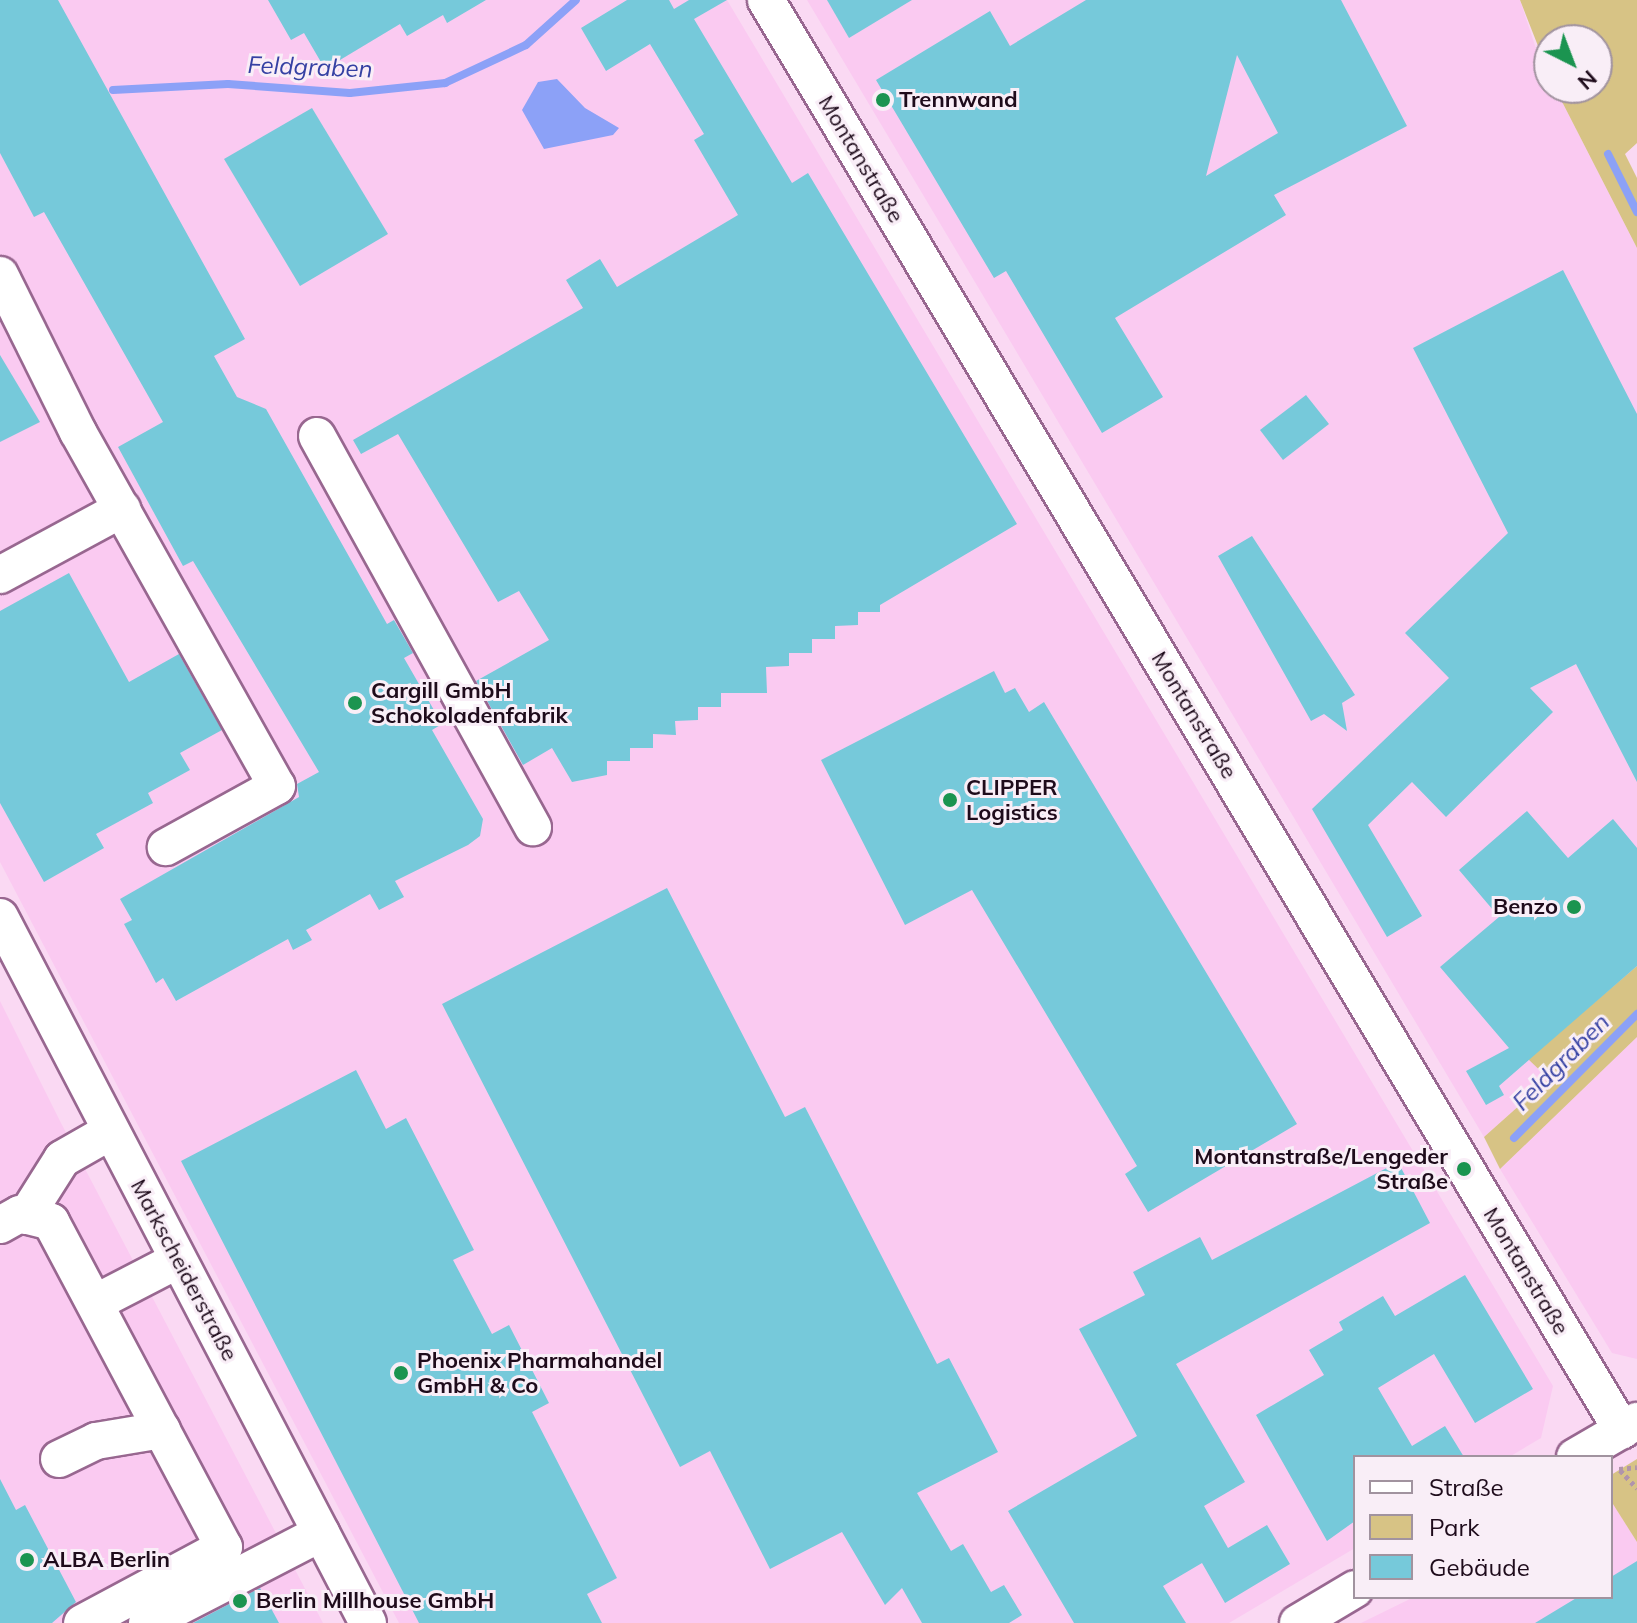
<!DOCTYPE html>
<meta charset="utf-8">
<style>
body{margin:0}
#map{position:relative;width:1637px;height:1623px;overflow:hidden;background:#fad9f3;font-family:Mulish,sans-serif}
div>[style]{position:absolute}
.built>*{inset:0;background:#facaf1}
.green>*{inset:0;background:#d7c385}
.water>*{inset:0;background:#8ca1f7}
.stream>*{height:8px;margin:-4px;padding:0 4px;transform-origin:4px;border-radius:4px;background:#8ca1f7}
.building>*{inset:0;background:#76c9da}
.path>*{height:5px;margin-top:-2.5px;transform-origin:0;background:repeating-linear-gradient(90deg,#b094ab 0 4px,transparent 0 8px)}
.roads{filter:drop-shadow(2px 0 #986790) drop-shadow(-2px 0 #986790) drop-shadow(0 2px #986790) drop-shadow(0 -2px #986790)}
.minor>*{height:36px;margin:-18px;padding:0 18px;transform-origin:18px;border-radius:18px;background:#fff}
.dots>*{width:22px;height:22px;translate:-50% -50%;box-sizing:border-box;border:4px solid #f9eef7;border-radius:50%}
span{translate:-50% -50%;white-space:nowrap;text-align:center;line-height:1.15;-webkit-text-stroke:6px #f9eef7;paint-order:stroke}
.poi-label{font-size:22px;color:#1e0b1b;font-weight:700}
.left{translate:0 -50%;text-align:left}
.right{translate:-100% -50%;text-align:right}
.street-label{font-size:22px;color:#1e0b1b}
.water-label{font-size:24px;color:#3541a3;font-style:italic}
.legend{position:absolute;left:1353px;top:1455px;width:260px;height:144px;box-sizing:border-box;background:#f9eef7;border:2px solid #a1939f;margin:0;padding:10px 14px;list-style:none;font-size:24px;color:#1e0b1b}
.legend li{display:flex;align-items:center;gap:16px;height:40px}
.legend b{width:40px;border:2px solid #a1939f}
.north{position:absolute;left:1533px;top:24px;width:80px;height:80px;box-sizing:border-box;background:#f9eef7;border:2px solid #a1939f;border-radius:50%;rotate:138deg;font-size:22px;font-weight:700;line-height:32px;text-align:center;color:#1e0b1b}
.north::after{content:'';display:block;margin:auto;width:28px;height:36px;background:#1b9450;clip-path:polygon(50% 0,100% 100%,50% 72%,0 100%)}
</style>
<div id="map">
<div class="built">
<i style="clip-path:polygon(0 0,727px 0,1553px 1386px,1541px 1438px,1509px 1457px,1355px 1457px,1355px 1548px,1229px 1623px,399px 1623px,0 862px)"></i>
<i style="clip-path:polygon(807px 0,1520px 0,1549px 88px,1555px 88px,1637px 248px,1637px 966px,1529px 1059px,1549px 1079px,1484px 1137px)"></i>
<i style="clip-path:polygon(0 1001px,61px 1123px,323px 1623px,0 1623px)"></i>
<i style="clip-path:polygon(1637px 1037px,1637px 1359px,1612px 1353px,1500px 1169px)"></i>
<i style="clip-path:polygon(1611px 1501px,1637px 1542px,1637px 1623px,1361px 1623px,1414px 1597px,1611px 1597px)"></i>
</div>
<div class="green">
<i style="clip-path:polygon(1520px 0,1637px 0,1637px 143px,1625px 154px,1637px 178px,1637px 248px,1555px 88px,1597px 88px,1597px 40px,1549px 40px,1549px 74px)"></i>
<i style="clip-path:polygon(1637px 966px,1637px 1037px,1500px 1169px,1484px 1137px,1549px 1079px,1528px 1059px)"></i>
<i style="clip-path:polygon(1637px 1459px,1637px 1542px,1611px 1501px,1611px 1475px)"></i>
</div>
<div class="water">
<i style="clip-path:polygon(557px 79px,585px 108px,619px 128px,613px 135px,544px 149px,522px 110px,538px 82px)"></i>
</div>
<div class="stream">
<i style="left:113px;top:90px;width:115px;rotate:-3deg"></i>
<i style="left:228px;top:84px;width:122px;rotate:4.2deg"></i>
<i style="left:350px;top:93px;width:96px;rotate:-6deg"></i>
<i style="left:445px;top:83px;width:89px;rotate:-25.1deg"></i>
<i style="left:526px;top:45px;width:67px;rotate:-42deg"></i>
<i style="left:1608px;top:154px;width:65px;rotate:63.4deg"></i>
<i style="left:1514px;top:1138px;width:175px;rotate:-45.2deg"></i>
</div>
<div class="building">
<i style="clip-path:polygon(0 0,58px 0,245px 339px,214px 356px,237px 397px,266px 409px,387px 624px,394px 620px,413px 653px,404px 658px,442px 724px,432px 730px,483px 819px,480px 836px,468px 845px,395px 881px,404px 897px,379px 910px,370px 894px,306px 930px,312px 940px,293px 950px,288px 939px,176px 1001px,163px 978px,156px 983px,146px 964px,124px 924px,132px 920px,120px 899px,299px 797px,297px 784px,319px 772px,193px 561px,183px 566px,118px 447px,163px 422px,44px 212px,34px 217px,0 153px)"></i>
<i style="clip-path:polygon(268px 0,486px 0,447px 23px,443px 15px,407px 36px,400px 24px,325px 69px,304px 33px,291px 40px)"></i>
<i style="clip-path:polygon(627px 0,669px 0,674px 9px,689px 0,727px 0,694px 19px,792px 183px,808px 173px,1017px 524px,880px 605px,880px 612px,858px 612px,858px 625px,835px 626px,835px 639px,812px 639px,812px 653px,789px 653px,789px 666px,766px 667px,767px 693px,721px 693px,721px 707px,698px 707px,698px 720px,675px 721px,676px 735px,653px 734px,653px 748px,630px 748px,630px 761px,607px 761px,607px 775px,572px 782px,552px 748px,523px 765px,476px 681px,549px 640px,519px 591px,498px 602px,398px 434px,361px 454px,353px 440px,583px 308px,566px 280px,600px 259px,617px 287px,738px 215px,694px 140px,704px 134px,650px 44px,606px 71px,581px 28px)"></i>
<i style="clip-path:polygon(827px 0,912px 0,849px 38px)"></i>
<i style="clip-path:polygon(evenodd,1086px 0,1341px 0,1407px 126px,1274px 195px,1286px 215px,1115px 318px,1163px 397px,1102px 433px,1006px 271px,994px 278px,876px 80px,990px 11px,1010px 46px,1086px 0,1237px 55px,1278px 133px,1206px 176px,1237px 55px)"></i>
<i style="clip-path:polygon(312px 108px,388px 234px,300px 286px,224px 159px)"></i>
<i style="clip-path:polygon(1563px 270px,1637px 414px,1637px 782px,1576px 664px,1530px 688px,1553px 712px,1446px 817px,1412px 782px,1368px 825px,1422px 916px,1387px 937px,1312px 809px,1449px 678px,1405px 633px,1508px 533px,1413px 348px)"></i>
<i style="clip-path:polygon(0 355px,40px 422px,0 442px)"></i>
<i style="clip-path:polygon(1306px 395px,1329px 424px,1283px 460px,1260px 430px)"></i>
<i style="clip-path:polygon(1252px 536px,1355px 695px,1342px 703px,1347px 731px,1324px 714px,1311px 721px,1218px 556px)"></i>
<i style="clip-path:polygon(69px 573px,129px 682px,179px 654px,222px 730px,180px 753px,190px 770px,148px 793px,153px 803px,96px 834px,104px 848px,44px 882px,0 803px,0 611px)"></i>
<i style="clip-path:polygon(994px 671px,1005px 693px,1015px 688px,1029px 712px,1044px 702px,1297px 1124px,1148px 1212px,1125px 1174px,1137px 1166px,972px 890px,905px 925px,821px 760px)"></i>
<i style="clip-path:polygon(1527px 811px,1568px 858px,1613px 819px,1637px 848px,1637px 966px,1499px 1086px,1504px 1095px,1486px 1105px,1466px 1071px,1509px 1048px,1440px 967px,1499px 917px,1459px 870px)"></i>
<i style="clip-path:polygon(667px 888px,785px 1117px,805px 1107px,937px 1364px,949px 1358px,998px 1452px,917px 1493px,951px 1551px,963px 1544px,991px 1592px,1004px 1585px,1022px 1615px,1009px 1623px,922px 1623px,902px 1588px,885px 1605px,842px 1532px,770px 1569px,710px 1451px,680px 1467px,442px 1004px)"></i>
<i style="clip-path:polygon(356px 1070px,386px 1129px,406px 1118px,474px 1250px,453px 1260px,492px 1334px,509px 1325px,549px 1403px,532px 1412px,617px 1578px,587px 1594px,602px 1623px,419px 1623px,181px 1161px)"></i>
<i style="clip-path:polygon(1398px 1162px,1430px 1223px,1176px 1364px,1245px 1482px,1204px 1506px,1228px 1548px,1267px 1525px,1290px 1564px,1225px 1603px,1202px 1563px,1163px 1586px,1186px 1623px,1074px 1623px,1008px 1511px,1137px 1436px,1079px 1329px,1145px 1295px,1133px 1272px,1200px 1237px,1212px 1260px)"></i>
<i style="clip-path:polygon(1465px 1275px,1533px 1389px,1475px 1423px,1434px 1354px,1378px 1388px,1412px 1446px,1445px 1426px,1464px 1457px,1355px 1457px,1355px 1521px,1327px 1541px,1256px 1415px,1324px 1375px,1309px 1350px,1343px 1330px,1339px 1322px,1383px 1296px,1395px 1316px)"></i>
<i style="clip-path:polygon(0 1479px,16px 1510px,25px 1505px,76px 1602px,52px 1623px,0 1623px)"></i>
<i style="clip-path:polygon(1637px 1561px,1637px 1623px,1535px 1623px,1578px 1597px,1611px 1597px,1611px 1577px)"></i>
<i style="clip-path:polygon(260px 1588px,279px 1623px,193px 1623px)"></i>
</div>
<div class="path">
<i style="left:1619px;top:1469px;width:18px;rotate:-6deg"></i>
<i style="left:1620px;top:1470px;width:25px;rotate:47deg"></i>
</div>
<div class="roads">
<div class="minor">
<i style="left:766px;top:0;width:1667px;rotate:59.1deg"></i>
<i style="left:0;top:275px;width:175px;rotate:63.6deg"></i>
<i style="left:78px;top:432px;width:406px;rotate:60.7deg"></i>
<i style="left:277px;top:786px;width:127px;rotate:151.2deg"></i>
<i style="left:317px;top:436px;width:447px;rotate:61.1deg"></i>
<i style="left:0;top:575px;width:139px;rotate:-28.4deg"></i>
<i style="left:0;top:917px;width:796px;rotate:62.47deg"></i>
<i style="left:26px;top:1216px;width:67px;rotate:-57.7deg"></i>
<i style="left:62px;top:1159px;width:56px;rotate:-29.7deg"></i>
<i style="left:0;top:1225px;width:23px;rotate:-29deg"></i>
<i style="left:20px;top:1214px;width:32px;rotate:14deg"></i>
<i style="left:51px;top:1222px;width:368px;rotate:62deg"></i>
<i style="left:224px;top:1547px;width:161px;rotate:151.8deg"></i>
<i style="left:95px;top:1303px;width:93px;rotate:-27.4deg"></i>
<i style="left:1575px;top:1457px;width:72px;rotate:-30.1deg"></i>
<i style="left:59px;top:1459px;width:41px;rotate:-25.9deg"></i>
<i style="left:96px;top:1441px;width:67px;rotate:-9.5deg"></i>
<i style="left:147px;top:1623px;width:196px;rotate:-27.3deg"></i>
<i style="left:1298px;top:1623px;width:66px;rotate:-30.8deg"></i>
</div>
</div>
<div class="dots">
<i style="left:883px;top:100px;background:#1b9450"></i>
<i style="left:355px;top:703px;background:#1b9450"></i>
<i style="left:950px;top:800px;background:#1b9450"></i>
<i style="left:1574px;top:907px;background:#1b9450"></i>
<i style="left:1464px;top:1169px;background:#1b9450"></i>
<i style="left:401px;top:1373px;background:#1b9450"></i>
<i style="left:27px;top:1560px;background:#1b9450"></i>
<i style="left:240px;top:1601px;background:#1b9450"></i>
</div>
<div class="poi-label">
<span class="left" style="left:899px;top:100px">Trennwand</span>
<span class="left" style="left:371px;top:703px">Cargill GmbH<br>Schokoladenfabrik</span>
<span class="left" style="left:966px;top:800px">CLIPPER<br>Logistics</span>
<span class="right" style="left:1558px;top:907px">Benzo</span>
<span class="right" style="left:1448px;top:1169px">Montanstraße/Lengeder<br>Straße</span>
<span class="left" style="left:417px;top:1373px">Phoenix Pharmahandel<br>GmbH &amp; Co</span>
<span class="left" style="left:43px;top:1560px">ALBA Berlin</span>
<span class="left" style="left:256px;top:1601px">Berlin Millhouse GmbH</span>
</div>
<div class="street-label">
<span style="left:861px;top:159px;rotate:59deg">Montanstraße</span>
<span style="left:1194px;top:715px;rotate:59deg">Montanstraße</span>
<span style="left:184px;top:1270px;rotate:62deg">Markscheiderstraße</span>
<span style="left:1526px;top:1271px;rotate:59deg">Montanstraße</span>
</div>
<div class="water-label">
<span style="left:310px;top:67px;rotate:2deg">Feldgraben</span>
<span style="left:1561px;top:1062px;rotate:-45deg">Feldgraben</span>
</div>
<ul class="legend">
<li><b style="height:10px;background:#fff"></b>Straße</li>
<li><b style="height:22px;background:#d7c385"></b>Park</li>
<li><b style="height:22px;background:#76c9da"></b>Gebäude</li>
</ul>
<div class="north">N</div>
</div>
